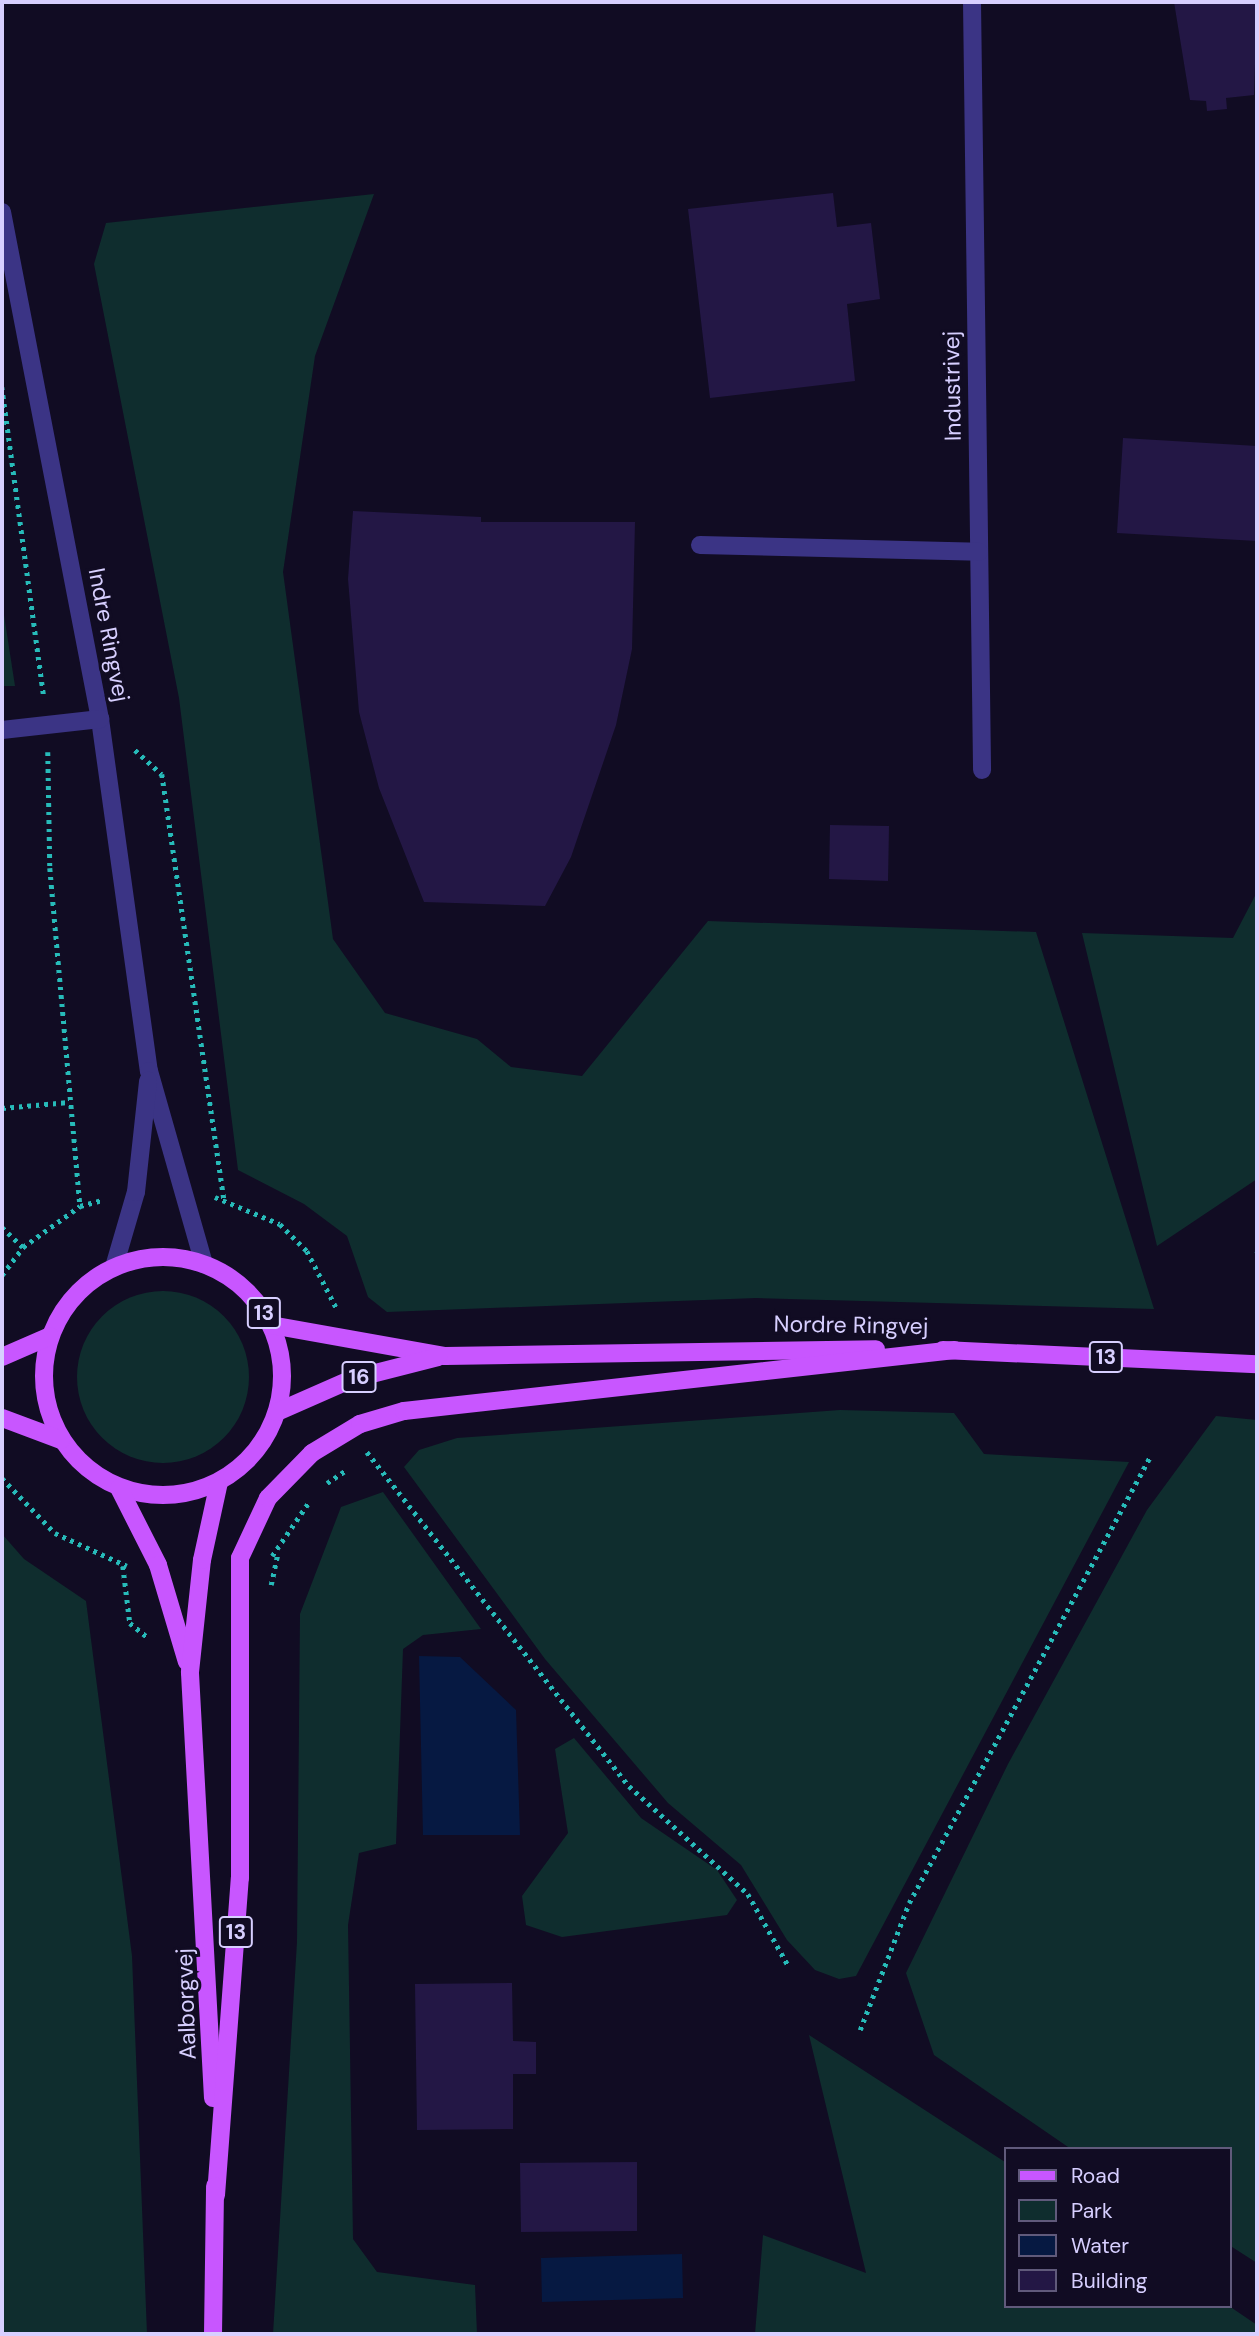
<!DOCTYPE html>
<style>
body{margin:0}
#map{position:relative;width:1259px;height:2336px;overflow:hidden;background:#110c23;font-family:"DM Sans",sans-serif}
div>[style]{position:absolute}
.green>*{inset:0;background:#0f2d2e}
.round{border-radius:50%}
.water>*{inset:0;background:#061942}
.building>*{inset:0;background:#231745}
.path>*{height:4.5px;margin-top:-2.25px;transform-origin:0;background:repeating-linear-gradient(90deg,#27bbb9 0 3.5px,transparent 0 8.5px)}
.minor>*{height:18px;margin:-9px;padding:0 9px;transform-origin:9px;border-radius:9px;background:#3b3485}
.major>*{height:18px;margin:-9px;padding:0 9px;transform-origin:9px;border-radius:9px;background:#c856ff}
.major>.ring{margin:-9px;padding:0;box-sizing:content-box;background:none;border:18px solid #c856ff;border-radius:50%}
span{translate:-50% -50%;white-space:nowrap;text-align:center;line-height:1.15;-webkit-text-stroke:6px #110c23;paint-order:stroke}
.shield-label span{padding:2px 5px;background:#110c23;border:2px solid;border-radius:5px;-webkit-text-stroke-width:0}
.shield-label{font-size:21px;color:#d7cfff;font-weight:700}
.street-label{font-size:23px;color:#d7cfff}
.frame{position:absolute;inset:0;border:4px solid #d7cfff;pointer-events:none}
.legend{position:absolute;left:1004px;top:2147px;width:228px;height:161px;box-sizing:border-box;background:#110c23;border:2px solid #605a7b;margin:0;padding:9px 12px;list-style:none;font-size:21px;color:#d7cfff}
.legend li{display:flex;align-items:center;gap:14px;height:35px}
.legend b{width:35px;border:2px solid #605a7b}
</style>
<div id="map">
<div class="green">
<i style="clip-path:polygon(374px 194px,315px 356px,283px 572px,333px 939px,385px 1013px,477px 1039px,511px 1067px,582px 1076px,708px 921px,1036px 932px,1154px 1309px,756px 1298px,387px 1312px,368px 1297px,347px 1236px,304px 1204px,238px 1170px,179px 698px,94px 264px,106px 223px)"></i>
<i style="clip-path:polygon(2px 602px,15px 686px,2px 686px)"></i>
<i style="clip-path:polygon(1257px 892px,1257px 1179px,1157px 1246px,1082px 933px,1233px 938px)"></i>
<i class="round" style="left:77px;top:1291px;width:172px;height:172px"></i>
<i style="clip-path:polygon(840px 1410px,954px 1413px,984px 1454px,1129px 1462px,856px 1976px,839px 1979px,815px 1970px,787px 1940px,741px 1865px,668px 1803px,545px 1659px,404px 1467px,419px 1450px,457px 1438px)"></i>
<i style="clip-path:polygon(1216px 1416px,1257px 1420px,1257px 2263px,1229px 2245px,1229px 2149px,1071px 2149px,934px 2055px,906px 1973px,1008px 1764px,1147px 1510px)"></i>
<i style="clip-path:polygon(383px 1492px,481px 1629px,423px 1635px,403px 1649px,396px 1844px,359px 1853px,348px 1925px,353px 2239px,377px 2272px,475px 2285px,477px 2334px,273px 2334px,297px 1942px,300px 1614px,341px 1507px)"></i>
<i style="clip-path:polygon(2px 1534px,24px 1559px,86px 1601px,132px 1956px,147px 2334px,2px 2334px)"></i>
<i style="clip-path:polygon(574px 1738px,641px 1818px,717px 1870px,737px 1900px,727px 1915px,562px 1937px,526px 1925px,522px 1896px,568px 1833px,555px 1749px)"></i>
<i style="clip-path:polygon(809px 2035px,1005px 2162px,1005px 2306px,1229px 2306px,1257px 2325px,1257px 2334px,755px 2334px,763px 2235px,866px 2273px)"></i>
</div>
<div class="water">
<i style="clip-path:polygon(419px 1656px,460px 1657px,516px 1710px,520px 1835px,423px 1835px)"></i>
<i style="clip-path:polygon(682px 2254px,683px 2298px,542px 2302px,541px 2258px)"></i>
</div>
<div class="building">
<i style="clip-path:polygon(1174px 2px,1257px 2px,1254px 95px,1226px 98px,1227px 109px,1207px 111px,1206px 101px,1190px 100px)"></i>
<i style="clip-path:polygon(833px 193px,837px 227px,871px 223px,880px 299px,847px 304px,855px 381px,710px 398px,688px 209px)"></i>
<i style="clip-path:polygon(1123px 438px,1257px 446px,1257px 541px,1117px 533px)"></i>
<i style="clip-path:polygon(353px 511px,481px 517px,481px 522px,635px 522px,632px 649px,616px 725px,571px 857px,545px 906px,424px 902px,379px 788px,359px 712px,348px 579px)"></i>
<i style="clip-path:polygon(830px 825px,889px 826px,888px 881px,829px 879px)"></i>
<i style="clip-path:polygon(512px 1983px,513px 2041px,536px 2042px,536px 2074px,513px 2074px,513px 2129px,417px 2130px,415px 1984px)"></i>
<i style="clip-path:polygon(637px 2162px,637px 2231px,521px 2232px,520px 2163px)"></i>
</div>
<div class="path">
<i style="left:2px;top:387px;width:314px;rotate:82.3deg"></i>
<i style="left:135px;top:750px;width:36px;rotate:42deg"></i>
<i style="left:162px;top:774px;width:429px;rotate:81.7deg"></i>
<i style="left:48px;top:752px;width:116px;rotate:89deg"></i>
<i style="left:50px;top:868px;width:339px;rotate:84.9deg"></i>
<i style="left:2px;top:1108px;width:67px;rotate:-5.1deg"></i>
<i style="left:215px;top:1197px;width:70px;rotate:22.6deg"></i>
<i style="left:280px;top:1224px;width:38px;rotate:45deg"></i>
<i style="left:307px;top:1251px;width:63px;rotate:62.6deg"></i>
<i style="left:2px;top:1227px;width:29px;rotate:44deg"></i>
<i style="left:1257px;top:1253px;width:1px;rotate:-90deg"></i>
<i style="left:2px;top:1275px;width:35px;rotate:-53deg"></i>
<i style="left:23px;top:1247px;width:70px;rotate:-35.7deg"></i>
<i style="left:80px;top:1206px;width:23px;rotate:-15deg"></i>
<i style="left:367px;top:1452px;width:424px;rotate:51.9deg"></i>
<i style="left:629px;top:1786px;width:161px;rotate:42.2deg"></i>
<i style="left:748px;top:1894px;width:81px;rotate:60.6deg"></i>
<i style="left:2px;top:1478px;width:76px;rotate:46.1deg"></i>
<i style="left:55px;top:1533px;width:79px;rotate:24.6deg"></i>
<i style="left:327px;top:1483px;width:23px;rotate:-34deg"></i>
<i style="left:272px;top:1556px;width:65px;rotate:-55.6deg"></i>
<i style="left:123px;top:1566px;width:57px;rotate:83deg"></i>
<i style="left:130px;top:1623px;width:22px;rotate:39deg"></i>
<i style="left:271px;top:1585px;width:30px;rotate:-78deg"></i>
<i style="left:860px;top:2030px;width:136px;rotate:-68.9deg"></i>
<i style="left:909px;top:1903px;width:507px;rotate:-61.62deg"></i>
</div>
<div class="minor">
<i style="left:972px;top:2px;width:768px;rotate:89.25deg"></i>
<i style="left:2px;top:212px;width:516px;rotate:79.06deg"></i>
<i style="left:100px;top:719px;width:355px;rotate:82.1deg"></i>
<i style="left:149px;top:1071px;width:201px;rotate:74.1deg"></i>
<i style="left:700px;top:545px;width:279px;rotate:1.4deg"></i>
<i style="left:2px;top:730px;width:99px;rotate:-6.4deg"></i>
<i style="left:114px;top:1267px;width:78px;rotate:-73.7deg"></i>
<i style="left:136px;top:1192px;width:112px;rotate:-83.8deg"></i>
</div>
<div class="major">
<i class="ring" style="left:44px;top:1257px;width:220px;height:220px"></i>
<i style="left:271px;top:1325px;width:177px;rotate:10.1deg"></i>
<i style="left:445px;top:1356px;width:431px;rotate:-0.9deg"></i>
<i style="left:943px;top:1350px;width:314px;rotate:2.6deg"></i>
<i style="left:2px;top:1357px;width:52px;rotate:-23.6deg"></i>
<i style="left:277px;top:1412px;width:82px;rotate:-23.7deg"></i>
<i style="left:352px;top:1379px;width:89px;rotate:-14.3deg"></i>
<i style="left:2px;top:1418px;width:63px;rotate:20.4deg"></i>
<i style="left:119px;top:1488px;width:86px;rotate:63.1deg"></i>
<i style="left:158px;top:1565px;width:101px;rotate:73.4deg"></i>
<i style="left:213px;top:2098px;width:427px;rotate:-93.1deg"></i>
<i style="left:190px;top:1672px;width:113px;rotate:-83.9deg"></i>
<i style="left:202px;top:1560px;width:80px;rotate:-77.7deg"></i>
<i style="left:216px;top:2195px;width:318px;rotate:-85.7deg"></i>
<i style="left:240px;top:1878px;width:320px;rotate:-90deg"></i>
<i style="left:240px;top:1558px;width:66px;rotate:-65deg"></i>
<i style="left:268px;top:1498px;width:63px;rotate:-45.6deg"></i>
<i style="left:312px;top:1453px;width:56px;rotate:-31.1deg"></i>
<i style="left:360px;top:1424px;width:46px;rotate:-16.5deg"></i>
<i style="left:404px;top:1411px;width:554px;rotate:-6.32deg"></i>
<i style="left:213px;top:2334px;width:148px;rotate:-89.2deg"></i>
</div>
<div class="shield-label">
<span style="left:264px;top:1313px">13</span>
<span style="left:1106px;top:1357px">13</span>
<span style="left:359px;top:1377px">16</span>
<span style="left:236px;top:1932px">13</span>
</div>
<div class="street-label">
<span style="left:952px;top:386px;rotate:-91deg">Industrivej</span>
<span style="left:109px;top:635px;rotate:79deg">Indre Ringvej</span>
<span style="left:851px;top:1325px;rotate:1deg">Nordre Ringvej</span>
<span style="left:186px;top:2004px;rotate:-92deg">Aalborgvej</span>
</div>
<div class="frame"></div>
<ul class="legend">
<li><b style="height:9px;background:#c856ff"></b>Road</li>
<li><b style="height:19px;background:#0f2d2e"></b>Park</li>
<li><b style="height:19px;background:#061942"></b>Water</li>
<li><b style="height:19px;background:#231745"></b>Building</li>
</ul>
</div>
